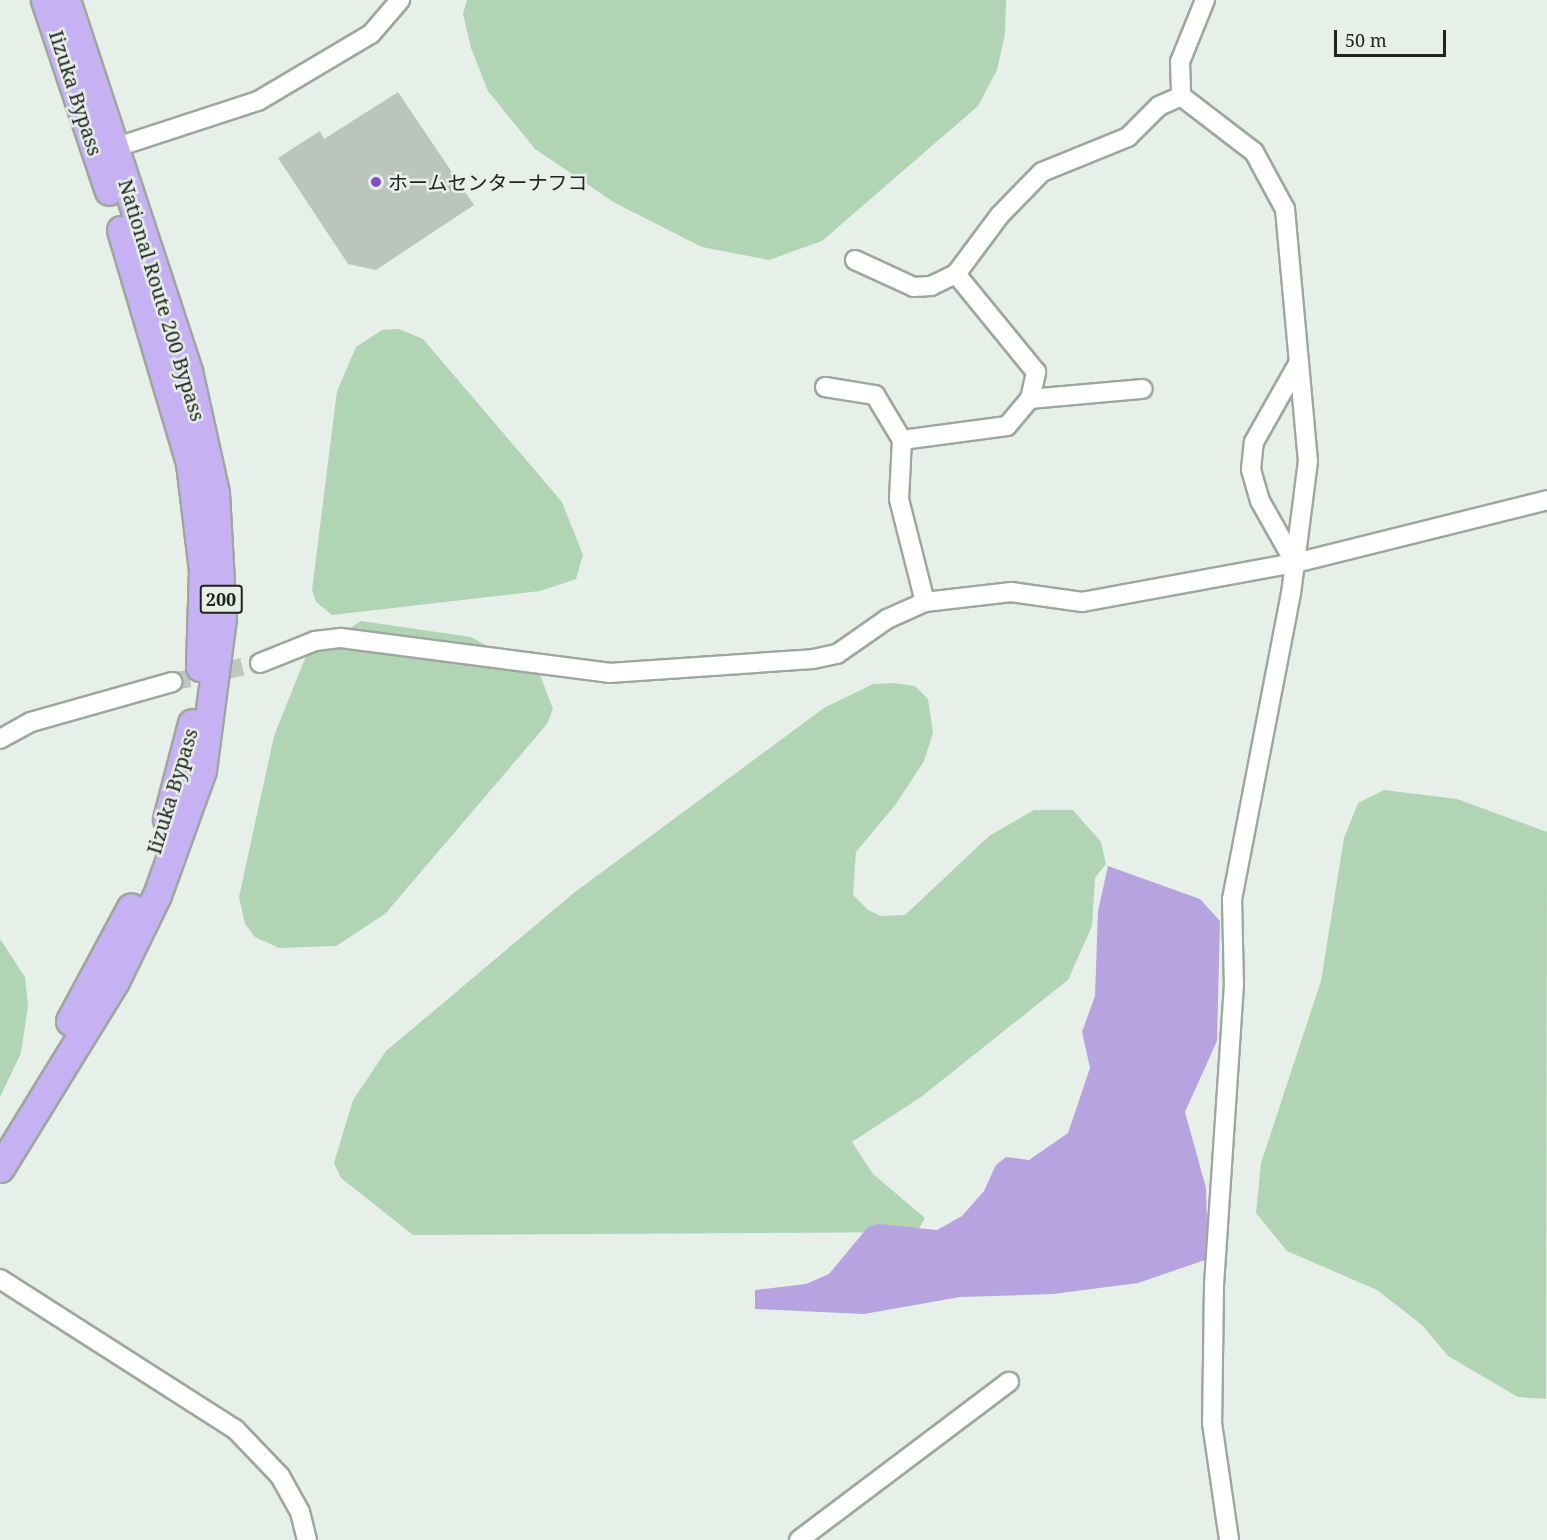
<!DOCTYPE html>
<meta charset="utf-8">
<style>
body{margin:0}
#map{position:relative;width:1547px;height:1540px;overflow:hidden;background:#e7f0e8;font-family:"Noto Serif","Noto Sans JP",serif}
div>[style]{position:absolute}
.green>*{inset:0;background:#b1d4b5}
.water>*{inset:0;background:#b6a3df}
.building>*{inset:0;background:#bcc5bd}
.minor-tunnel>*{height:18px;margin-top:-9px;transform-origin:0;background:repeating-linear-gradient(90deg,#bfc7c0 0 18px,transparent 0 27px)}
.roads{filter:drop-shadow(2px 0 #9ea79f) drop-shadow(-2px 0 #9ea79f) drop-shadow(0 2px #9ea79f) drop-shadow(0 -2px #9ea79f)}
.minor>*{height:18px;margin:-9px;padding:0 9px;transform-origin:9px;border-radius:9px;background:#fff}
.highway>*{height:27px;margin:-13.5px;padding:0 13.5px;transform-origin:13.5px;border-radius:13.5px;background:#c6b1f3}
.dots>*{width:16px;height:16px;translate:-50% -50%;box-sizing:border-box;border:3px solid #e7f0e8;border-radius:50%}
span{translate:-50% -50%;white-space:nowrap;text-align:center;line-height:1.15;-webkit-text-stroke:5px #e7f0e8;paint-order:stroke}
.shield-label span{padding:2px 4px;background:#e7f0e8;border:2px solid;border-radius:4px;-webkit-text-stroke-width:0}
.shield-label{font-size:18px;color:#212421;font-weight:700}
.street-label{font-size:20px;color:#212421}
.poi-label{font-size:20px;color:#212421}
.left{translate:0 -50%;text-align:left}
.scale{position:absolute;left:1334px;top:30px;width:112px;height:27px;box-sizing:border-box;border:3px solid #212421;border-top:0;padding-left:8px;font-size:18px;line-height:21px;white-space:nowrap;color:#212421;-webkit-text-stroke:4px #e7f0e8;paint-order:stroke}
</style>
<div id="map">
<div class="green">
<i style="clip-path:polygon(467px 0,1006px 0,1005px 34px,997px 70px,978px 106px,822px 241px,769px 260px,702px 247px,615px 203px,535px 149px,488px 91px,471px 48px,463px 14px)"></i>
<i style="clip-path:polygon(399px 329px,423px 339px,562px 502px,583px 555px,576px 579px,540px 591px,332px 615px,316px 602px,312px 590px,337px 391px,356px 347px,382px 330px)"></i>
<i style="clip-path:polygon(361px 621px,471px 637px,540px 675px,553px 709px,547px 724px,385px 914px,336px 946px,279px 948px,255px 937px,245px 924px,239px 897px,274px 736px,306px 656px)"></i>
<i style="clip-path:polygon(894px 683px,915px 686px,928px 699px,933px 733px,924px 761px,896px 804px,856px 852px,853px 895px,868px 910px,881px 916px,905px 915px,989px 836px,1034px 810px,1073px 810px,1101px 842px,1106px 864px,1095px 878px,1092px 926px,1068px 980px,921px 1097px,852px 1142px,873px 1174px,925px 1218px,917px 1232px,413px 1235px,341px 1178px,334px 1163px,353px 1100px,386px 1051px,575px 892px,824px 708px,873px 684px)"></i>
<i style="clip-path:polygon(1384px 790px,1457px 799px,1547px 832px,1546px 1399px,1518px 1397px,1448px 1356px,1422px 1325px,1377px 1290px,1287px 1251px,1256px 1213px,1261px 1163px,1321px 981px,1344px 838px,1358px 803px)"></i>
<i style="clip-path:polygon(0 939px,25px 977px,28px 1006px,21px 1053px,0 1097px)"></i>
</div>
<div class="water">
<i style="clip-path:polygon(1108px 866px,1200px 899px,1220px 921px,1217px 1041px,1185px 1112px,1206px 1188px,1208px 1259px,1138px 1283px,1053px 1294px,960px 1297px,864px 1314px,755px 1309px,755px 1290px,806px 1284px,829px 1274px,868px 1227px,879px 1224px,937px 1230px,962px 1216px,984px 1191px,996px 1165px,1006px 1157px,1029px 1160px,1068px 1133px,1090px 1068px,1082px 1032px,1095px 996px,1098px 911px)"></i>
</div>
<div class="building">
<i style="clip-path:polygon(398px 92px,474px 205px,376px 270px,348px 264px,278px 158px,320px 131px,324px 139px)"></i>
</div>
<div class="minor-tunnel">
<i style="left:172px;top:682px;width:90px;rotate:-12.2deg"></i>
</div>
<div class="roads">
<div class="minor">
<i style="left:1205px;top:0;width:67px;rotate:112deg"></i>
<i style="left:1180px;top:62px;width:34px;rotate:88deg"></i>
<i style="left:1181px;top:96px;width:92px;rotate:37.5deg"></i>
<i style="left:1254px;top:152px;width:65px;rotate:61.5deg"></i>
<i style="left:1285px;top:209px;width:253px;rotate:84.8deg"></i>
<i style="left:1308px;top:461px;width:133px;rotate:97.3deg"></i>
<i style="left:1291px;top:593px;width:312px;rotate:100.9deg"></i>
<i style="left:1232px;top:899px;width:85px;rotate:88.7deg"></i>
<i style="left:1234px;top:984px;width:303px;rotate:93.8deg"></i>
<i style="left:1214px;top:1286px;width:137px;rotate:90.8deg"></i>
<i style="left:1212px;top:1423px;width:118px;rotate:81.7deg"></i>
<i style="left:114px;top:148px;width:151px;rotate:-18.1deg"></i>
<i style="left:258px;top:101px;width:131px;rotate:-30.7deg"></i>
<i style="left:371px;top:34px;width:45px;rotate:-49.5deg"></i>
<i style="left:855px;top:260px;width:65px;rotate:24.6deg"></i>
<i style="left:914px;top:287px;width:17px;rotate:-3deg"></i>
<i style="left:931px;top:286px;width:28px;rotate:-26deg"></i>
<i style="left:825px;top:387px;width:51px;rotate:9.1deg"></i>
<i style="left:875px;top:395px;width:52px;rotate:59deg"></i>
<i style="left:1030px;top:399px;width:113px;rotate:-5.1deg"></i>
<i style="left:1295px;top:563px;width:71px;rotate:-119.4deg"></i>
<i style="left:1260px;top:501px;width:33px;rotate:-106deg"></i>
<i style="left:1251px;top:469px;width:27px;rotate:-84deg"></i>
<i style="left:1254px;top:442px;width:92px;rotate:-60.6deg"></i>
<i style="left:925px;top:602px;width:106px;rotate:-104.2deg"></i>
<i style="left:899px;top:499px;width:59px;rotate:-87.1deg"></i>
<i style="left:902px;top:440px;width:106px;rotate:-7.6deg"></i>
<i style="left:1007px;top:426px;width:35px;rotate:-50deg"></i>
<i style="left:1030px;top:399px;width:28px;rotate:-77deg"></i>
<i style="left:1036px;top:372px;width:127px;rotate:-129.2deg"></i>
<i style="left:956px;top:274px;width:74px;rotate:-53.3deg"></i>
<i style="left:1000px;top:215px;width:60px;rotate:-45.7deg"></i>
<i style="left:1042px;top:172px;width:93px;rotate:-22.1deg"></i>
<i style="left:1128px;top:137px;width:44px;rotate:-45deg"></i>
<i style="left:1159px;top:106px;width:24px;rotate:-24deg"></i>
<i style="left:260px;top:663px;width:59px;rotate:-21.8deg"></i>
<i style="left:315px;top:641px;width:26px;rotate:-7deg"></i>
<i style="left:341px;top:638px;width:270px;rotate:7.4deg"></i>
<i style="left:609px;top:673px;width:204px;rotate:-3.9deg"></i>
<i style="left:813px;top:659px;width:25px;rotate:-12deg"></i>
<i style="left:837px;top:654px;width:61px;rotate:-35deg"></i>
<i style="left:887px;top:619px;width:42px;rotate:-24.1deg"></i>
<i style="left:925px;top:602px;width:87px;rotate:-6.6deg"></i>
<i style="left:1011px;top:592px;width:72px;rotate:8deg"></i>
<i style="left:1082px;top:602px;width:217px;rotate:-10.4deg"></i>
<i style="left:1295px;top:563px;width:260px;rotate:-14deg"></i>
<i style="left:0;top:739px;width:35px;rotate:-29deg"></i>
<i style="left:31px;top:722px;width:147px;rotate:-15.8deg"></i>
<i style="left:0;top:1279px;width:279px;rotate:32.6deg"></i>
<i style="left:235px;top:1429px;width:65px;rotate:46.2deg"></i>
<i style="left:280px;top:1476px;width:41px;rotate:60.9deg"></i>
<i style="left:300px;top:1512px;width:29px;rotate:76deg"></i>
<i style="left:799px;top:1540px;width:263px;rotate:-37deg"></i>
</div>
<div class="highway">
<i style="left:45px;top:0;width:201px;rotate:71.5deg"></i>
<i style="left:121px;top:230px;width:243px;rotate:73.5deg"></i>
<i style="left:190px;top:463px;width:108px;rotate:83.1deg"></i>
<i style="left:203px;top:570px;width:97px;rotate:91.8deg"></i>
<i style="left:167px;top:819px;width:99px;rotate:-75.4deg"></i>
<i style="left:70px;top:1021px;width:129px;rotate:-61.8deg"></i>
<i style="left:0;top:1168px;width:220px;rotate:-58.4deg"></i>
<i style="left:115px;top:981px;width:96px;rotate:-64deg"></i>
<i style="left:157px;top:895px;width:133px;rotate:-70.2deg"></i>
<i style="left:202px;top:770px;width:153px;rotate:-82.5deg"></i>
<i style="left:222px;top:618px;width:125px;rotate:-93.2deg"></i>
<i style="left:215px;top:493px;width:125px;rotate:-102.5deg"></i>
<i style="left:188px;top:371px;width:391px;rotate:-108.2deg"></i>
</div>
</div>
<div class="dots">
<i style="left:376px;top:182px;background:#7f50c8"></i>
</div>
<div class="shield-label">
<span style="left:221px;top:599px">200</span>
</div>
<div class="street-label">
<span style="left:76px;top:93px;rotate:72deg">Iizuka Bypass</span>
<span style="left:162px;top:300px;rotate:73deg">National Route 200 Bypass</span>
<span style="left:172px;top:791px;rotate:-73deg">Iizuka Bypass</span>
</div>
<div class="poi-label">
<span class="left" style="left:388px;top:182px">ホームセンターナフコ</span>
</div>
<div class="scale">50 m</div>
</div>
